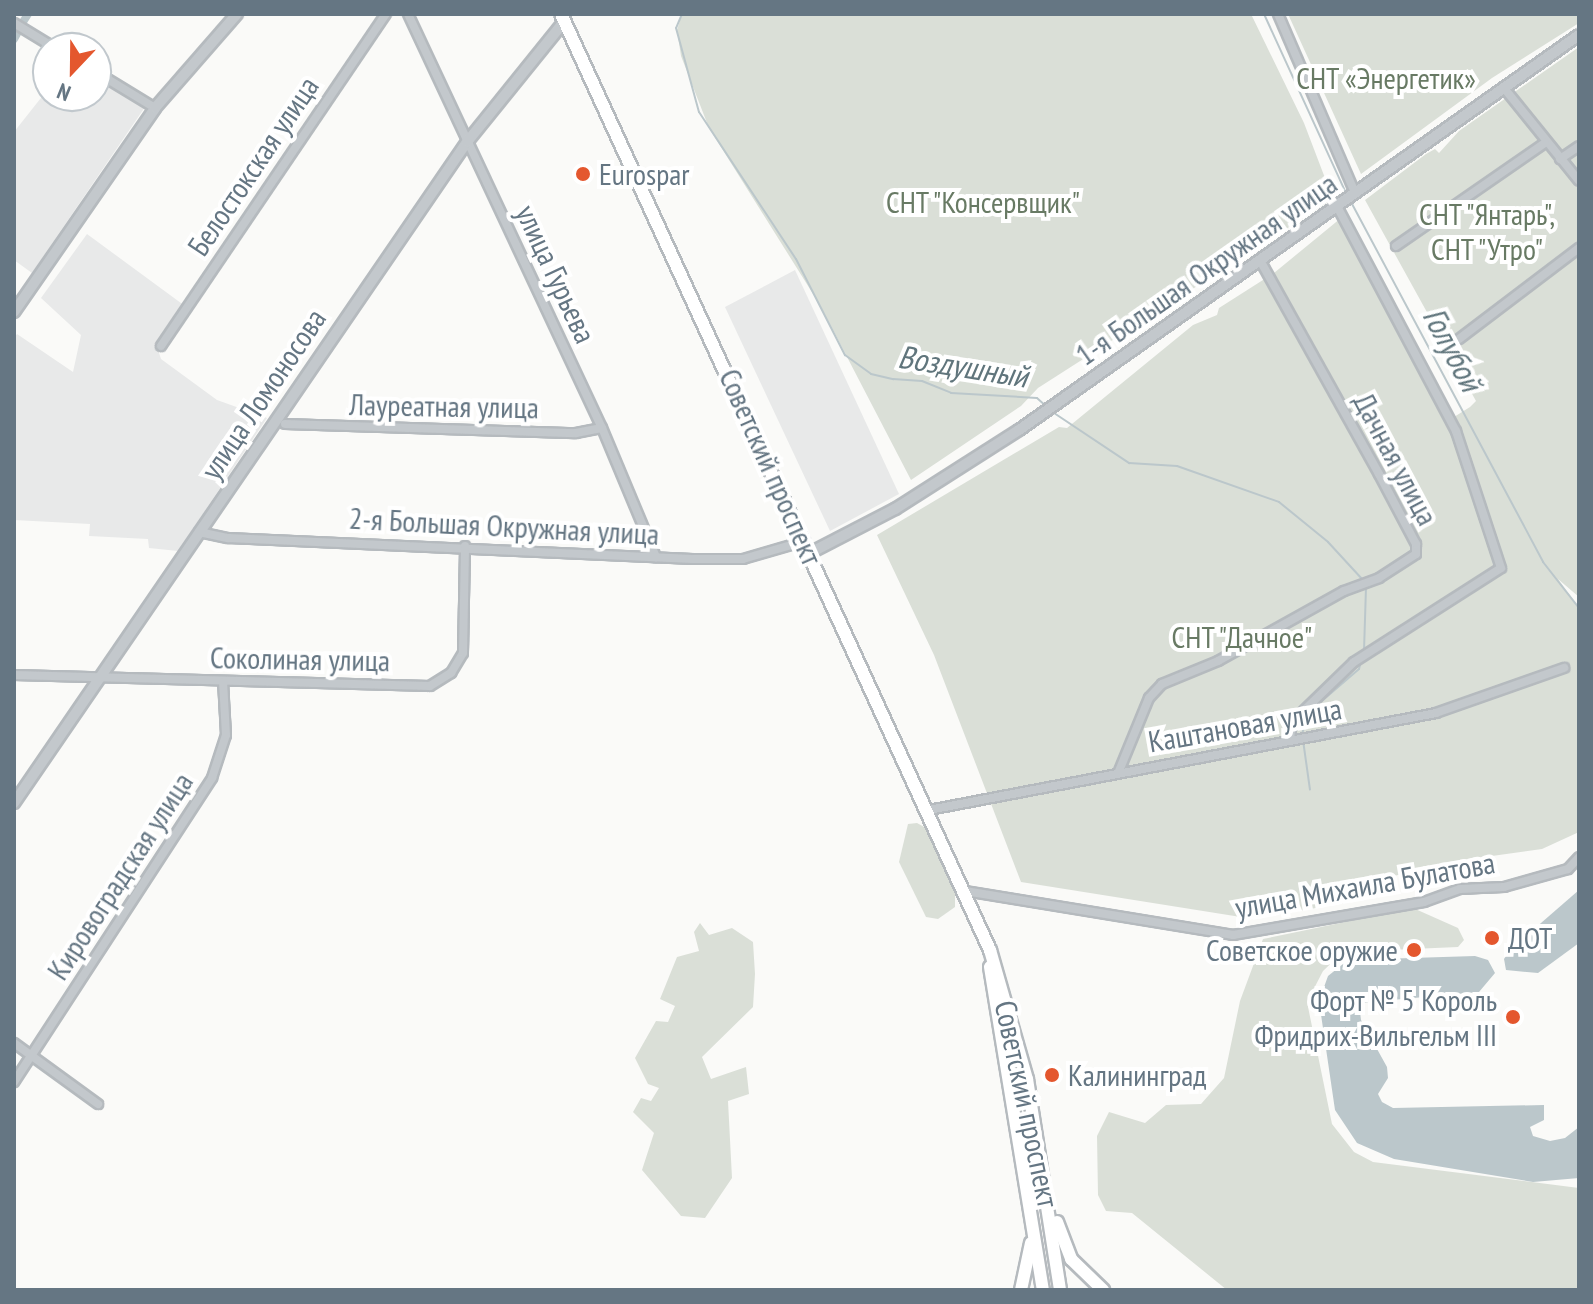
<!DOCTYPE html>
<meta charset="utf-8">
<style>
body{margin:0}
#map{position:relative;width:1593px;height:1304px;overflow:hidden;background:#fafaf8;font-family:"PT Sans Narrow",sans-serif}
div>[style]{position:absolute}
.built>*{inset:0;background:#e8e9e9}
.green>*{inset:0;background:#dadfd7}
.water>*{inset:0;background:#bbc7cb}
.stream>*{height:2px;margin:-1px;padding:0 1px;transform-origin:1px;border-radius:1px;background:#bbc7cb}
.canal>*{height:8px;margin:-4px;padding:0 4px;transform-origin:4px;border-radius:4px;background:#bbc7cb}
.roads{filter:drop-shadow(2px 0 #b5babe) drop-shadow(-2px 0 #b5babe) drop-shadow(0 2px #b5babe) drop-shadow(0 -2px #b5babe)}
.minor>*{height:8px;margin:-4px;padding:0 4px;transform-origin:4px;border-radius:4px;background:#c3c8cc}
.tertiary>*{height:10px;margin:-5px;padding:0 5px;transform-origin:5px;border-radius:5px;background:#c3c8cc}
.primary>*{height:12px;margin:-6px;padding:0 6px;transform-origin:6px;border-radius:6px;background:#fff}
.dots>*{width:22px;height:22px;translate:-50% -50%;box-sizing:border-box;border:4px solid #fff;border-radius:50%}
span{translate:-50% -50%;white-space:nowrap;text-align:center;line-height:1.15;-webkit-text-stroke:8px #fff;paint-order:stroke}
.park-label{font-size:30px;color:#687a64}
.street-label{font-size:30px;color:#657683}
.poi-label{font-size:30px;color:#657683}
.left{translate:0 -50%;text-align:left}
.right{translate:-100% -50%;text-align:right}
.water-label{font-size:32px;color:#60757c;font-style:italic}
.frame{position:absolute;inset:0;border:16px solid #657683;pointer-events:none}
.north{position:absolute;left:32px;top:32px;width:80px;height:80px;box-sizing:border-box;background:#fff;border:2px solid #c1c8cd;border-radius:50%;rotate:202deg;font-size:22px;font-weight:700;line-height:32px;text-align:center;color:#657683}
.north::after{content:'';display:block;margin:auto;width:28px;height:36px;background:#e4572e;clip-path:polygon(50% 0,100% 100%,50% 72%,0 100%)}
</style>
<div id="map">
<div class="built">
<i style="clip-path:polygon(96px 80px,145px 107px,32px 273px,14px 260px,14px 132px,48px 89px,48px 96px,96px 96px)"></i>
<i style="clip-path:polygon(87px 234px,185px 306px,157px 347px,161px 359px,217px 400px,267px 418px,178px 551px,149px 548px,148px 539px,89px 536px,90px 524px,14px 520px,14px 338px,17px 334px,73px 372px,81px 335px,41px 298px)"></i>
<i style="clip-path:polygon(795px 270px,899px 494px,830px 531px,725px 307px)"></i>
</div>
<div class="green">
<i style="clip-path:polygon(682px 14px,1251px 14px,1304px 123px,1333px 199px,1038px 388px,1021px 406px,911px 480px,820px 305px,709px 128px,681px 56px,677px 30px)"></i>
<i style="clip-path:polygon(1288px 14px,1579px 14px,1579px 23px,1492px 78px,1361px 174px)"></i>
<i style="clip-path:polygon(1579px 47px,1579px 597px,1558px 579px,1579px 608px,1579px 832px,1542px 849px,1449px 862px,1394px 876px,1320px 899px,1321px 907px,1278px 915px,1277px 910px,1247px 918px,1021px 882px,934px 655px,877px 535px,1059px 427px,1067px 428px,1193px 325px,1217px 315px,1219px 308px,1274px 273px,1341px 218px,1454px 417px,1470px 407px,1476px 401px,1365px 200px,1426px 154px,1435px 149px,1439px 153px,1459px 131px)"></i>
<i style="clip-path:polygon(917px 823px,926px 828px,955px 890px,955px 907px,938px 919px,926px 917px,899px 862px,908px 824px)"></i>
<i style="clip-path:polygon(1413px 908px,1458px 928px,1464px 940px,1458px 947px,1343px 952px,1323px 971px,1307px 1002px,1332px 1124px,1354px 1152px,1373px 1162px,1579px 1188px,1579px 1290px,1227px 1290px,1132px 1213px,1106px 1211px,1098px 1195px,1097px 1136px,1109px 1112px,1145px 1123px,1166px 1105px,1201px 1104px,1224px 1078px,1240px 1001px,1263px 939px)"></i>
<i style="clip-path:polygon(700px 923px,709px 935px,732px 928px,753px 942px,755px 974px,753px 1007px,702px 1057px,711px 1079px,746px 1067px,749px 1094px,728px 1101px,732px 1178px,705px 1218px,681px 1216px,642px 1170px,654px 1133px,633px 1112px,641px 1098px,651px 1101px,659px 1088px,648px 1084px,635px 1058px,656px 1021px,668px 1022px,675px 1006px,660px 999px,677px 957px,699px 951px,694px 932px)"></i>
</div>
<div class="water">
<i style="clip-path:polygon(1579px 890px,1579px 943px,1538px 973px,1506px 970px,1504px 959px,1511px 949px)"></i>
<i style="clip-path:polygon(1475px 956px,1488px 960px,1495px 973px,1479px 992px,1359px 1003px,1361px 1020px,1387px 1067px,1388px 1078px,1378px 1094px,1382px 1102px,1393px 1108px,1544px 1105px,1544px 1120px,1530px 1127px,1533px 1136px,1550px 1141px,1565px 1138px,1579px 1127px,1579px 1178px,1533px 1182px,1394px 1159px,1357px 1143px,1335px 1110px,1319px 1001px,1328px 976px,1348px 960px)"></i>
</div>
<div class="stream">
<i style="left:682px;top:14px;width:15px;rotate:113deg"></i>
<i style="left:676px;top:28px;width:87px;rotate:74.7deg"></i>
<i style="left:699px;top:112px;width:176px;rotate:56.6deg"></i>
<i style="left:796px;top:259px;width:108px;rotate:63deg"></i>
<i style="left:845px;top:355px;width:32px;rotate:36deg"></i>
<i style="left:871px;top:374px;width:23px;rotate:13deg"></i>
<i style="left:893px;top:379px;width:29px;rotate:4deg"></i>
<i style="left:922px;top:381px;width:31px;rotate:22deg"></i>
<i style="left:951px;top:393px;width:86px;rotate:3.3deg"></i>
<i style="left:1037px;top:398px;width:13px;rotate:42deg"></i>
<i style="left:1264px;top:14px;width:197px;rotate:65.4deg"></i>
<i style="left:1351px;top:202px;width:408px;rotate:61.9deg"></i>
<i style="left:1543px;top:562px;width:58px;rotate:52deg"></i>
<i style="left:1051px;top:411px;width:94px;rotate:33.7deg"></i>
<i style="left:1129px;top:463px;width:48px;rotate:3.6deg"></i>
<i style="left:1177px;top:466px;width:108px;rotate:19.4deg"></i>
<i style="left:1279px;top:502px;width:63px;rotate:39.2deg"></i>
<i style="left:1328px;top:542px;width:52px;rotate:47.4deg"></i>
<i style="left:1364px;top:651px;width:65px;rotate:-88.2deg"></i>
<i style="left:1302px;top:734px;width:23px;rotate:-72deg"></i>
<i style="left:1309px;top:712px;width:66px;rotate:-40.7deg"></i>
<i style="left:1359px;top:669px;width:8px;rotate:-76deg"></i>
<i style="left:1303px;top:740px;width:50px;rotate:82deg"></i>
</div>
<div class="canal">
<i style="left:23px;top:22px;width:9px;rotate:-58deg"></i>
<i style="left:14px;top:39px;width:10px;rotate:-61deg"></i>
</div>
<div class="roads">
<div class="minor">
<i style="left:408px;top:14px;width:457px;rotate:64.9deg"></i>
<i style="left:602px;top:428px;width:140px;rotate:67.3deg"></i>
<i style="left:1278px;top:14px;width:195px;rotate:66.7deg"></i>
<i style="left:14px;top:23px;width:48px;rotate:31.4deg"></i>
<i style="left:96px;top:72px;width:69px;rotate:31.4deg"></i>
<i style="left:1504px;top:88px;width:119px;rotate:51.1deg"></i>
<i style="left:1560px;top:159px;width:23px;rotate:-34deg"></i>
<i style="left:1396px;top:246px;width:181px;rotate:-34.7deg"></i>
<i style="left:1459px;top:339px;width:151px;rotate:-37.2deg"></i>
<i style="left:161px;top:346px;width:401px;rotate:-55.9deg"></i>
<i style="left:285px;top:424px;width:291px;rotate:1.8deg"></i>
<i style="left:576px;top:433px;width:26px;rotate:-11deg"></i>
<i style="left:199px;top:532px;width:30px;rotate:12deg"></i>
<i style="left:228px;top:538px;width:465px;rotate:2.6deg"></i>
<i style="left:693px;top:559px;width:50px"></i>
<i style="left:743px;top:559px;width:65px;rotate:-16.2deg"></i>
<i style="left:14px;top:675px;width:416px;rotate:1.5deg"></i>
<i style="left:430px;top:686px;width:25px;rotate:-32deg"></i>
<i style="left:451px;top:673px;width:23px;rotate:-59deg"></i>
<i style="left:463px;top:653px;width:107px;rotate:-88.9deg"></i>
<i style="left:1290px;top:740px;width:18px;rotate:-84deg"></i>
<i style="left:1292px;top:722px;width:86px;rotate:-44.1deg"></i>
<i style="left:1354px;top:662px;width:174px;rotate:-32.6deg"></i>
<i style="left:1501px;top:568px;width:144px;rotate:-108.2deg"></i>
<i style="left:1456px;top:431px;width:255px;rotate:-117.9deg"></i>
<i style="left:1119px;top:771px;width:79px;rotate:-67.7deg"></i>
<i style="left:1149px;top:698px;width:19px;rotate:-47deg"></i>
<i style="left:1162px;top:684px;width:61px;rotate:-22.3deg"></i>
<i style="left:1218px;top:661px;width:144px;rotate:-29.1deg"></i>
<i style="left:1344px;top:591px;width:37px;rotate:-20deg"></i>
<i style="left:1379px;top:578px;width:44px;rotate:-33deg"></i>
<i style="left:1416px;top:554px;width:10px;rotate:-90deg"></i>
<i style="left:1416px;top:544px;width:79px;rotate:-117.9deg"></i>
<i style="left:1379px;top:474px;width:245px;rotate:-119.1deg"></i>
<i style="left:929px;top:810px;width:516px;rotate:-10.83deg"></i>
<i style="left:1436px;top:713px;width:136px;rotate:-19.4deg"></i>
<i style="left:965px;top:891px;width:272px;rotate:9.3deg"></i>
<i style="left:1233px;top:935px;width:194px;rotate:-9.8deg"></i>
<i style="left:1424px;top:902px;width:38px;rotate:-20deg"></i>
<i style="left:1460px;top:889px;width:44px;rotate:-2.6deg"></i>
<i style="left:1504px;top:887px;width:66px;rotate:-15.7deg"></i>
<i style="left:1568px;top:869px;width:16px;rotate:-47deg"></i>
<i style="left:14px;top:1043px;width:104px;rotate:36deg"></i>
<i style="left:14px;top:1082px;width:363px;rotate:-56.9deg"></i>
<i style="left:212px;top:778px;width:45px;rotate:-72deg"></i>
<i style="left:226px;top:735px;width:53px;rotate:-93.2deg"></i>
</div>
<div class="tertiary">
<i style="left:14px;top:312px;width:248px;rotate:-55.3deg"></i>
<i style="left:155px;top:108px;width:125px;rotate:-48.9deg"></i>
<i style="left:810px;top:553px;width:96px;rotate:-27.4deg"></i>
<i style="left:895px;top:509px;width:147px;rotate:-32.5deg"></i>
<i style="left:1019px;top:430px;width:685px;rotate:-35.2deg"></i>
<i style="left:14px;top:803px;width:801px;rotate:-55.58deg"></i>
<i style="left:467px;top:142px;width:154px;rotate:-51.1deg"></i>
</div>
<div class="primary">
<i style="left:561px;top:14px;width:1030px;rotate:65.38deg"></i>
<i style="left:990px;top:950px;width:134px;rotate:74deg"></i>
<i style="left:1027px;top:1079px;width:214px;rotate:81.1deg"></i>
<i style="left:990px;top:967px;width:327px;rotate:80.7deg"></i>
<i style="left:1057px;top:1222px;width:40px;rotate:69deg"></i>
<i style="left:1071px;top:1259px;width:45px;rotate:44.1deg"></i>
<i style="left:1021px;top:1290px;width:48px;rotate:-78deg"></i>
</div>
</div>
<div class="dots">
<i style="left:583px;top:174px;background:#e4572e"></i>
<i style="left:1492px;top:938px;background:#e4572e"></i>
<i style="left:1414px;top:950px;background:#e4572e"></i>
<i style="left:1513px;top:1017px;background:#e4572e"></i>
<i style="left:1052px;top:1075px;background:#e4572e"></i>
</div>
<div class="park-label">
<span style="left:1386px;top:78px">СНТ «Энергетик»</span>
<span style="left:983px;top:202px">СНТ "Консервщик"</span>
<span style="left:1487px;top:231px">СНТ "Янтарь",<br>СНТ "Утро"</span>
<span style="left:1242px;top:637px">СНТ "Дачное"</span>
</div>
<div class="street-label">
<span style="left:253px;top:166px;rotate:-56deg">Белостокская улица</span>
<span style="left:1206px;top:269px;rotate:-35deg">1-я Большая Окружная улица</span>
<span style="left:556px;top:274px;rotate:65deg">улица Гурьева</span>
<span style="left:263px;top:394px;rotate:-56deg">улица Ломоносова</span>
<span style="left:444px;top:406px;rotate:1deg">Лауреатная улица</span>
<span style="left:1396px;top:459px;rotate:62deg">Дачная улица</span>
<span style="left:771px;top:467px;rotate:66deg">Советский проспект</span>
<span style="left:504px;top:526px;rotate:3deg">2-я Большая Окружная улица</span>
<span style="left:300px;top:659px;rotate:1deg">Соколиная улица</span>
<span style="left:1245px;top:725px;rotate:-10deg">Каштановая улица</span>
<span style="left:120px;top:876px;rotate:-57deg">Кировоградская улица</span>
<span style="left:1365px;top:885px;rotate:-10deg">улица Михаила Булатова</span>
<span style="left:1027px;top:1104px;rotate:78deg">Советский проспект</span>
</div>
<div class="poi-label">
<span class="left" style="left:599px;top:174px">Eurospar</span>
<span class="left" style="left:1508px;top:938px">ДОТ</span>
<span class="right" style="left:1398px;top:950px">Советское оружие</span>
<span class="right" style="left:1497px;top:1017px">Форт № 5 Король<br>Фридрих-Вильгельм III</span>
<span class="left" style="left:1068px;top:1075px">Калининград</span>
</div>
<div class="water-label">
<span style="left:1453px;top:349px;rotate:62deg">Голубой</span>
<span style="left:963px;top:366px;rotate:9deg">Воздушный</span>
</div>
<div class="frame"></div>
<div class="north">N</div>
</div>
